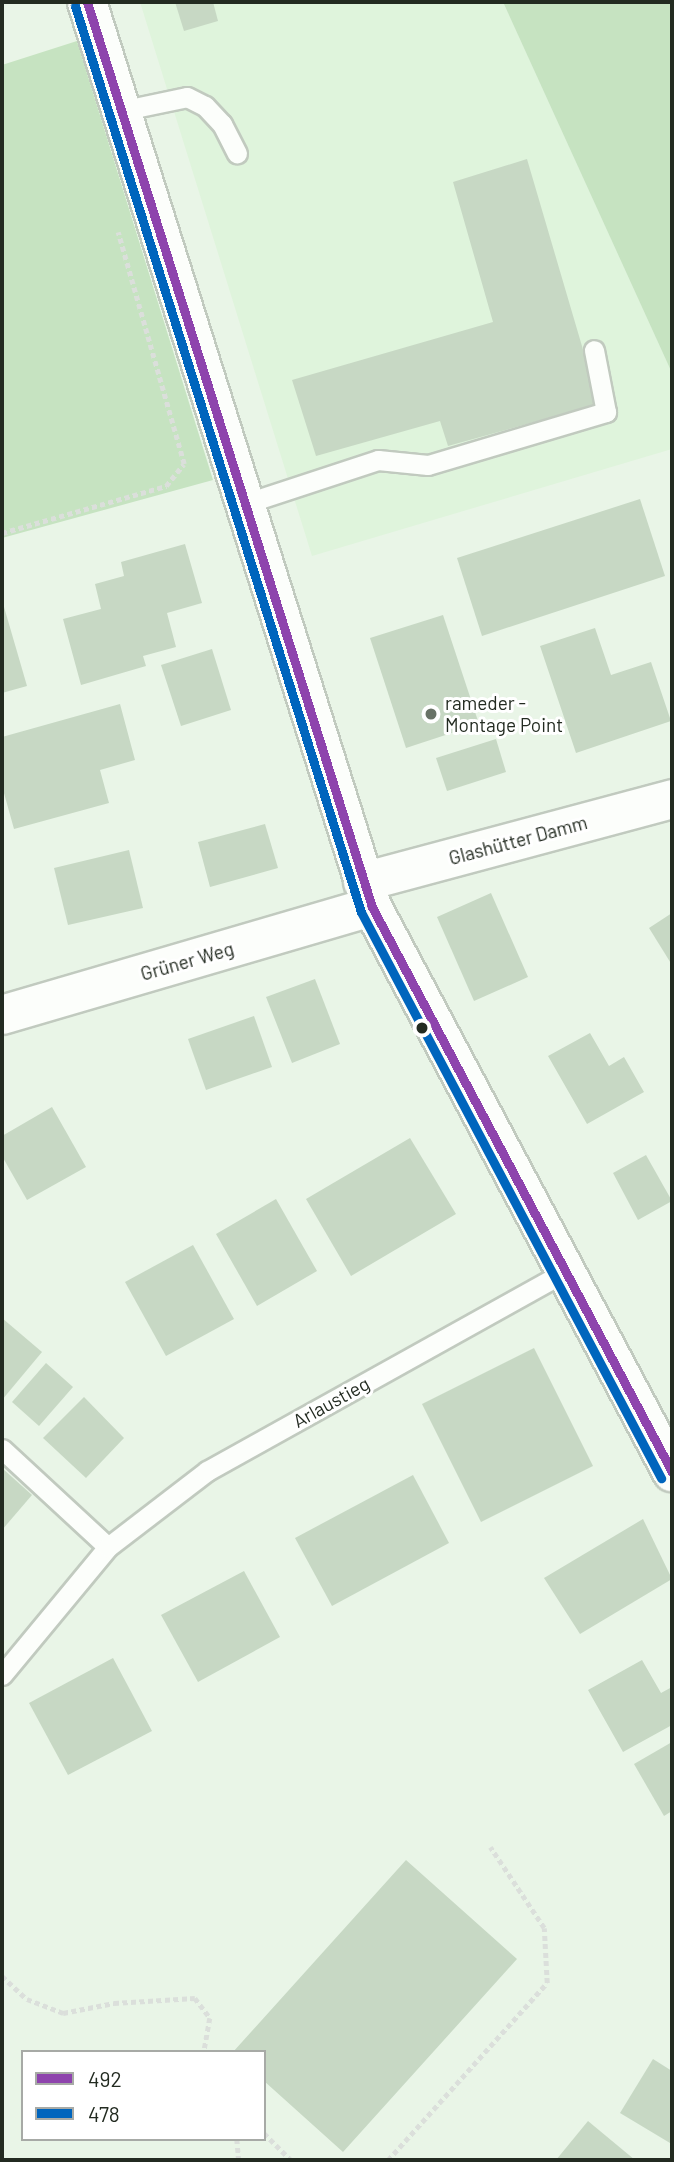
<!DOCTYPE html>
<meta charset="utf-8">
<style>
body{margin:0}
#map{position:relative;width:674px;height:2162px;overflow:hidden;background:#e9f5e7;font-family:Barlow,sans-serif}
div>[style]{position:absolute}
.built>*{inset:0;background:#dff4dc}
.green>*{inset:0;background:#c6e3c1}
.building>*{inset:0;background:#c7d8c4}
.path>*{height:4.5px;margin-top:-2.25px;transform-origin:0;background:repeating-linear-gradient(90deg,#dbdfdb 0 5px,transparent 0 8.5px)}
.roads{filter:drop-shadow(2px 0 #c1cabf) drop-shadow(-2px 0 #c1cabf) drop-shadow(0 2px #c1cabf) drop-shadow(0 -2px #c1cabf)}
.service>*{height:19px;margin:-9.5px;padding:0 9.5px;transform-origin:9.5px;border-radius:9.5px;background:#fcfefb}
.minor>*{height:38px;margin:-19px;padding:0 19px;transform-origin:19px;border-radius:19px;background:#fcfefb}
.tertiary>*{height:38px;margin:-19px;padding:0 19px;transform-origin:19px;border-radius:19px;background:#fcfefb}
.bus-1>*{height:9px;margin:-4.5px;padding:0 4.5px;transform-origin:4.5px;border-radius:4.5px;background:#8e44ad}
.bus-2>*{height:9px;margin:-4.5px;padding:0 4.5px;transform-origin:4.5px;border-radius:4.5px;background:#0065bd}
.dots>*{width:19px;height:19px;translate:-50% -50%;box-sizing:border-box;border:4px solid #fff;border-radius:50%}
span{translate:-50% -50%;white-space:nowrap;text-align:center;line-height:1.15;-webkit-text-stroke:6px #fff;paint-order:stroke}
.poi-label{font-size:19px;color:#232b21}
.left{translate:0 -50%;text-align:left}
.street-label{font-size:19px;color:#232b21}
.frame{position:absolute;inset:0;border:4px solid #232b21;pointer-events:none}
.legend{position:absolute;left:21px;top:2050px;width:245px;height:91px;box-sizing:border-box;background:#fff;border:2px solid #a7aaa6;margin:0;padding:9px 12px;list-style:none;font-size:21px;color:#232b21}
.legend li{display:flex;align-items:center;gap:14px;height:35px}
.legend b{width:35px;border:2px solid #a7aaa6}
</style>
<div id="map">
<div class="built">
<i style="clip-path:polygon(140px 2px,503px 2px,672px 373px,672px 449px,312px 556px)"></i>
</div>
<div class="green">
<i style="clip-path:polygon(503px 2px,672px 2px,672px 373px)"></i>
<i style="clip-path:polygon(77px 41px,213px 480px,2px 538px,2px 65px)"></i>
</div>
<div class="building">
<i style="clip-path:polygon(175px 2px,213px 2px,218px 21px,184px 31px)"></i>
<i style="clip-path:polygon(527px 159px,599px 404px,448px 446px,440px 421px,316px 456px,292px 380px,493px 322px,453px 182px)"></i>
<i style="clip-path:polygon(640px 499px,665px 576px,482px 636px,457px 558px)"></i>
<i style="clip-path:polygon(185px 544px,202px 603px,167px 613px,176px 647px,143px 656px,146px 666px,81px 685px,63px 619px,101px 609px,95px 584px,124px 576px,121px 562px)"></i>
<i style="clip-path:polygon(2px 600px,27px 686px,2px 693px)"></i>
<i style="clip-path:polygon(443px 615px,479px 724px,406px 748px,370px 638px)"></i>
<i style="clip-path:polygon(595px 628px,611px 675px,651px 662px,671px 721px,576px 753px,540px 646px)"></i>
<i style="clip-path:polygon(212px 649px,231px 710px,181px 726px,161px 665px)"></i>
<i style="clip-path:polygon(120px 704px,135px 760px,100px 770px,109px 803px,14px 829px,2px 786px,2px 737px)"></i>
<i style="clip-path:polygon(496px 739px,506px 772px,447px 791px,436px 758px)"></i>
<i style="clip-path:polygon(265px 824px,278px 868px,210px 887px,198px 842px)"></i>
<i style="clip-path:polygon(129px 850px,143px 908px,68px 925px,54px 868px)"></i>
<i style="clip-path:polygon(491px 893px,528px 977px,474px 1001px,437px 917px)"></i>
<i style="clip-path:polygon(672px 913px,672px 965px,649px 928px)"></i>
<i style="clip-path:polygon(315px 979px,340px 1044px,292px 1063px,266px 997px)"></i>
<i style="clip-path:polygon(254px 1016px,272px 1067px,206px 1090px,188px 1039px)"></i>
<i style="clip-path:polygon(590px 1033px,609px 1066px,624px 1057px,644px 1092px,587px 1124px,548px 1056px)"></i>
<i style="clip-path:polygon(52px 1107px,86px 1167px,27px 1200px,2px 1156px,2px 1136px)"></i>
<i style="clip-path:polygon(410px 1138px,456px 1214px,351px 1276px,306px 1199px)"></i>
<i style="clip-path:polygon(646px 1155px,672px 1201px,638px 1220px,613px 1173px)"></i>
<i style="clip-path:polygon(276px 1199px,317px 1271px,257px 1306px,216px 1234px)"></i>
<i style="clip-path:polygon(193px 1245px,234px 1319px,166px 1356px,125px 1282px)"></i>
<i style="clip-path:polygon(2px 1318px,42px 1352px,2px 1400px)"></i>
<i style="clip-path:polygon(534px 1348px,593px 1466px,481px 1522px,422px 1404px)"></i>
<i style="clip-path:polygon(46px 1363px,73px 1387px,39px 1426px,12px 1402px)"></i>
<i style="clip-path:polygon(84px 1397px,124px 1438px,86px 1478px,43px 1438px)"></i>
<i style="clip-path:polygon(2px 1468px,32px 1495px,2px 1530px)"></i>
<i style="clip-path:polygon(413px 1475px,449px 1543px,332px 1606px,295px 1538px)"></i>
<i style="clip-path:polygon(643px 1519px,672px 1579px,580px 1634px,544px 1578px)"></i>
<i style="clip-path:polygon(244px 1571px,280px 1637px,198px 1682px,161px 1615px)"></i>
<i style="clip-path:polygon(113px 1658px,152px 1731px,68px 1775px,29px 1703px)"></i>
<i style="clip-path:polygon(642px 1660px,661px 1693px,672px 1687px,672px 1725px,623px 1752px,588px 1690px)"></i>
<i style="clip-path:polygon(672px 1742px,672px 1811px,664px 1816px,634px 1764px)"></i>
<i style="clip-path:polygon(406px 1860px,517px 1959px,343px 2152px,264px 2081px,264px 2052px,233px 2052px)"></i>
<i style="clip-path:polygon(653px 2059px,672px 2071px,670px 2143px,620px 2113px)"></i>
<i style="clip-path:polygon(588px 2121px,635px 2160px,556px 2160px)"></i>
</div>
<div class="path">
<i style="left:2px;top:533px;width:171px;rotate:-16deg"></i>
<i style="left:166px;top:486px;width:28px;rotate:-51deg"></i>
<i style="left:184px;top:464px;width:241px;rotate:-105.9deg"></i>
<i style="left:2px;top:1976px;width:34px;rotate:43deg"></i>
<i style="left:27px;top:1999px;width:39px;rotate:21deg"></i>
<i style="left:63px;top:2013px;width:52px;rotate:-11.1deg"></i>
<i style="left:114px;top:2003px;width:81px;rotate:-3.5deg"></i>
<i style="left:195px;top:1998px;width:25px;rotate:53deg"></i>
<i style="left:210px;top:2018px;width:35px;rotate:100deg"></i>
<i style="left:264px;top:2133px;width:38px;rotate:45deg"></i>
<i style="left:237px;top:2139px;width:21px;rotate:85deg"></i>
<i style="left:388px;top:2160px;width:238px;rotate:-48.1deg"></i>
<i style="left:547px;top:1983px;width:55px;rotate:-93.1deg"></i>
<i style="left:544px;top:1928px;width:97px;rotate:-123.7deg"></i>
</div>
<div class="roads">
<div class="service">
<i style="left:120px;top:111px;width:68px;rotate:-11.8deg"></i>
<i style="left:187px;top:97px;width:20px;rotate:27deg"></i>
<i style="left:205px;top:106px;width:25px;rotate:47deg"></i>
<i style="left:222px;top:124px;width:33px;rotate:63deg"></i>
<i style="left:244px;top:504px;width:141px;rotate:-18.2deg"></i>
<i style="left:378px;top:460px;width:50px;rotate:5.7deg"></i>
<i style="left:428px;top:465px;width:186px;rotate:-16.6deg"></i>
<i style="left:606px;top:412px;width:63px;rotate:-101deg"></i>
<i style="left:2px;top:1449px;width:144px;rotate:42.8deg"></i>
<i style="left:2px;top:1675px;width:166px;rotate:-50.4deg"></i>
<i style="left:108px;top:1547px;width:125px;rotate:-37.5deg"></i>
<i style="left:207px;top:1471px;width:409px;rotate:-29.1deg"></i>
</div>
<div class="minor">
<i style="left:363px;top:882px;width:320px;rotate:-15deg"></i>
<i style="left:2px;top:1015px;width:385px;rotate:-16.3deg"></i>
</div>
<div class="tertiary">
<i style="left:87px;top:2px;width:949px;rotate:72.52deg"></i>
<i style="left:372px;top:907px;width:640px;rotate:62.03deg"></i>
</div>
</div>
<div class="bus-1">
<i style="left:87px;top:2px;width:949px;rotate:72.52deg"></i>
<i style="left:372px;top:907px;width:640px;rotate:62.03deg"></i>
</div>
<div class="bus-2">
<i style="left:75px;top:6px;width:950px;rotate:72.48deg"></i>
<i style="left:361px;top:912px;width:641px;rotate:62.07deg"></i>
</div>
<div class="dots">
<i style="left:431px;top:714px;background:#687266"></i>
<i style="left:422px;top:1028px;background:#232b21"></i>
</div>
<div class="poi-label">
<span class="left" style="left:445px;top:714px">rameder -<br>Montage Point</span>
</div>
<div class="street-label">
<span style="left:518px;top:840px;rotate:-15deg">Glashütter Damm</span>
<span style="left:187px;top:961px;rotate:-16deg">Grüner Weg</span>
<span style="left:331px;top:1402px;rotate:-29deg">Arlaustieg</span>
</div>
<div class="frame"></div>
<ul class="legend">
<li><b style="height:9px;background:#8e44ad"></b>492</li>
<li><b style="height:9px;background:#0065bd"></b>478</li>
</ul>
</div>
